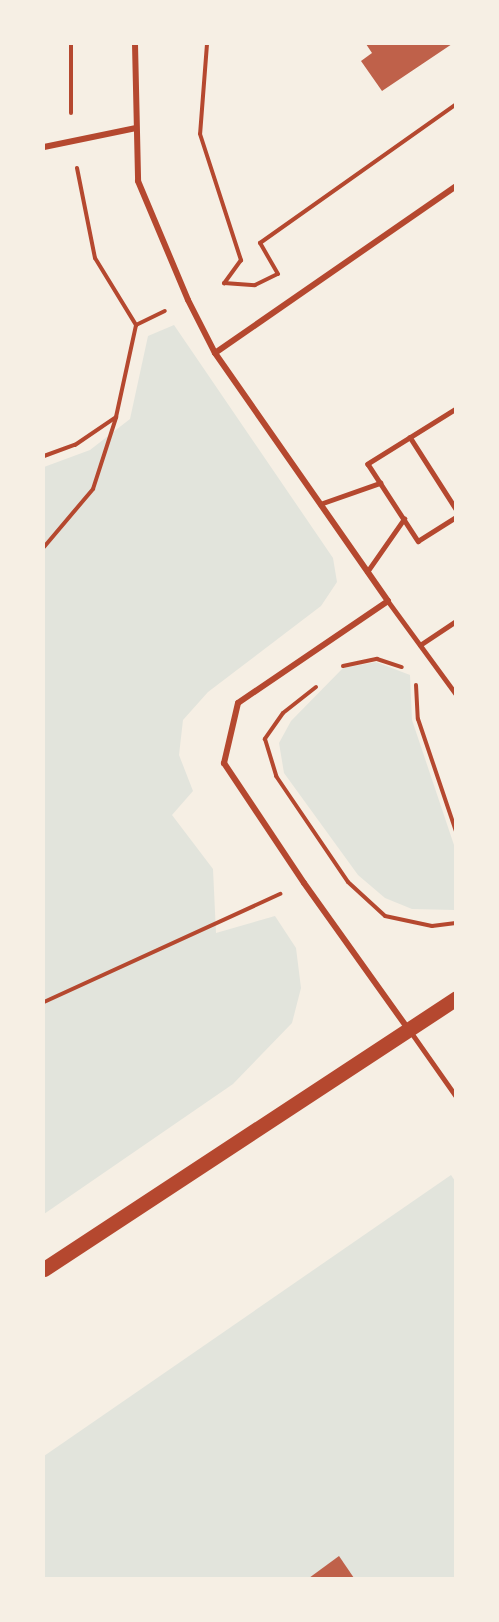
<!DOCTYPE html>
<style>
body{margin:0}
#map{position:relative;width:499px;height:1622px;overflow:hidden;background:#f6efe4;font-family:"Libre Baskerville",serif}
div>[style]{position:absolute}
.green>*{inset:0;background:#e2e4dc}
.building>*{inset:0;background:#bf614a}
.path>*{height:4px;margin:-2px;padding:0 2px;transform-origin:2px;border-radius:2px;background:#b5482f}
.service>*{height:4.5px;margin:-2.25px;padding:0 2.25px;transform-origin:2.25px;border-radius:2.25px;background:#b5482f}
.minor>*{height:6px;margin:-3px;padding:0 3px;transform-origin:3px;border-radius:3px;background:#b5482f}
.primary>*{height:15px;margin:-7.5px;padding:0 7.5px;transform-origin:7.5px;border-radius:7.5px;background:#b5482f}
span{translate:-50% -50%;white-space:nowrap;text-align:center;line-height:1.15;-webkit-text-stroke:4.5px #f6efe4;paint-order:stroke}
.frame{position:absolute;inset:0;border:45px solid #f6efe4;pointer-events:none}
</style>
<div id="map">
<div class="green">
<i style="clip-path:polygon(174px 325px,333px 558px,337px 582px,321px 606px,208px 692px,183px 720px,179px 755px,193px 791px,172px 815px,213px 869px,216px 933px,275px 916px,296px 948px,301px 988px,292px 1023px,233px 1084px,44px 1214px,44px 467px,90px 450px,130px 419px,148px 336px)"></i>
<i style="clip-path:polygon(376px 662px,410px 675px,412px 720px,455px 848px,455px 910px,412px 909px,385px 898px,358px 875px,284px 773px,279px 743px,291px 721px,343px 668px)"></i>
<i style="clip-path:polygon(451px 1175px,455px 1181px,455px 1578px,44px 1578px,44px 1456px)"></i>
</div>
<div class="building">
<i style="clip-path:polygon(366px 44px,452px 44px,382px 91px,361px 61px,372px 53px)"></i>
<i style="clip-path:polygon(339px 1556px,354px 1578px,309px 1578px)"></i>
</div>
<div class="path">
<i style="left:207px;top:44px;width:90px;rotate:94.4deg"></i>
<i style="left:200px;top:134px;width:133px;rotate:72deg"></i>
<i style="left:241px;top:260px;width:29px;rotate:126deg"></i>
<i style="left:224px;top:283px;width:31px;rotate:4deg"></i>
<i style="left:255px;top:285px;width:25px;rotate:-26deg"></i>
<i style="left:278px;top:274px;width:36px;rotate:-120deg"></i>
<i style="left:260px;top:243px;width:240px;rotate:-35.3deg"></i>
<i style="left:71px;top:113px;width:69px;rotate:-90deg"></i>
<i style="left:77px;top:168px;width:92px;rotate:78.7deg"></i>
<i style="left:95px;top:258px;width:79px;rotate:58.5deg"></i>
<i style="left:44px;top:456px;width:33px;rotate:-20deg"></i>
<i style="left:75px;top:445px;width:50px;rotate:-34.3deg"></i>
<i style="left:116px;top:417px;width:94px;rotate:-77.7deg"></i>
<i style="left:136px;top:325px;width:32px;rotate:-26deg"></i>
<i style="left:44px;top:547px;width:76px;rotate:-49.8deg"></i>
<i style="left:93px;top:489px;width:75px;rotate:-72.1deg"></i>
<i style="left:343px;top:666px;width:35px;rotate:-12deg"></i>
<i style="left:377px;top:659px;width:26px;rotate:18deg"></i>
<i style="left:416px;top:685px;width:34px;rotate:87deg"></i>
<i style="left:418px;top:719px;width:118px;rotate:71.3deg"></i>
<i style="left:316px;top:687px;width:42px;rotate:141.8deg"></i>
<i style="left:283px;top:713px;width:32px;rotate:125deg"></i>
<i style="left:265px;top:739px;width:39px;rotate:73deg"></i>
<i style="left:276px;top:776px;width:128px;rotate:55.8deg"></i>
<i style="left:348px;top:882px;width:50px;rotate:42.6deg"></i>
<i style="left:385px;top:916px;width:48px;rotate:12deg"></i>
<i style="left:432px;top:926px;width:24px;rotate:-7deg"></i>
<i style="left:44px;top:1002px;width:260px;rotate:-24.6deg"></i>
</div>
<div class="service">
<i style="left:456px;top:409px;width:104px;rotate:148deg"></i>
<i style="left:368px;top:464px;width:92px;rotate:57deg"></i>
<i style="left:418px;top:541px;width:45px;rotate:-32.3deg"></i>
<i style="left:410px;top:437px;width:85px;rotate:57.4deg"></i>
<i style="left:320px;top:504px;width:64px;rotate:-19.3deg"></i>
<i style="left:367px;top:572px;width:65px;rotate:-55.1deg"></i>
<i style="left:388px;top:601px;width:115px;rotate:53.8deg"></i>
<i style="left:420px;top:645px;width:43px;rotate:-33.7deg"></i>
<i style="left:411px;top:1032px;width:78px;rotate:54.9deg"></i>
</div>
<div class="minor">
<i style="left:135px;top:44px;width:137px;rotate:88.7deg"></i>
<i style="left:138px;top:181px;width:129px;rotate:67.2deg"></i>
<i style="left:188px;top:300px;width:59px;rotate:63deg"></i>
<i style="left:215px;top:353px;width:302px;rotate:55.1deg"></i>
<i style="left:388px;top:601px;width:181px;rotate:145.8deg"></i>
<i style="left:238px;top:703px;width:62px;rotate:103.1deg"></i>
<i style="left:224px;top:763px;width:144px;rotate:56.3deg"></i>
<i style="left:304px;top:883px;width:181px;rotate:54.5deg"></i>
<i style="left:44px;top:147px;width:94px;rotate:-11.7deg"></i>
<i style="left:215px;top:353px;width:293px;rotate:-34.7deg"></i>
</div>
<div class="primary">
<i style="left:44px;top:1269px;width:493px;rotate:-33.3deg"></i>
</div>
<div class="frame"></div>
</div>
